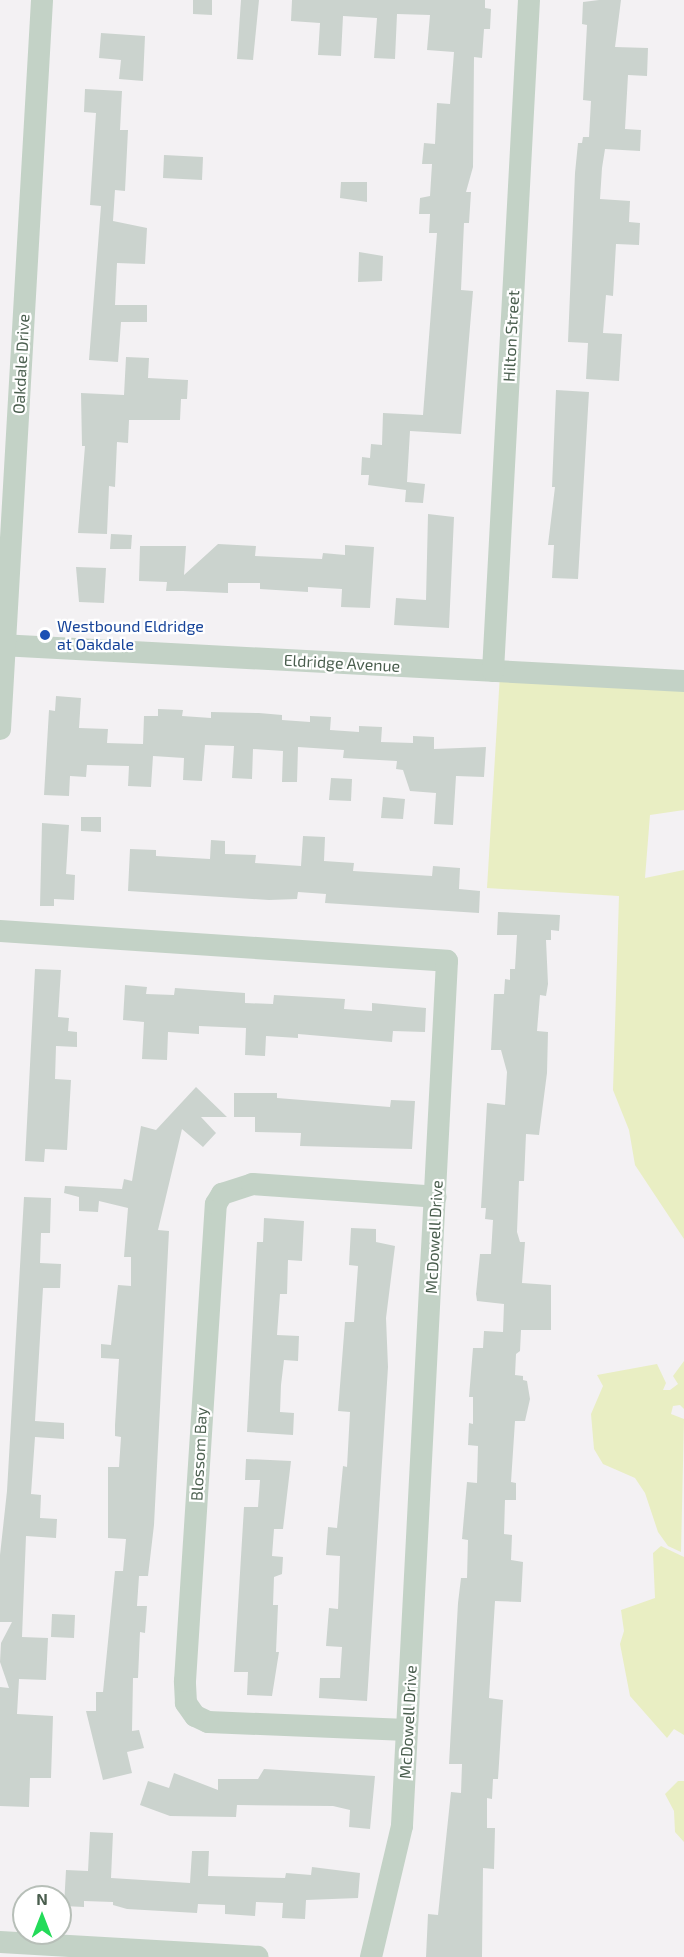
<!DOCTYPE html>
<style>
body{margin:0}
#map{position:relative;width:684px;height:1957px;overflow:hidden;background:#f3f1f3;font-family:"Exo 2",sans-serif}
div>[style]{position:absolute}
.green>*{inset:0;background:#e9eec3}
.building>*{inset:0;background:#cbd3ce}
.minor>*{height:22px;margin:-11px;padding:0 11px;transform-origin:11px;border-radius:11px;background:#c3d2c6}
.dots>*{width:16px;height:16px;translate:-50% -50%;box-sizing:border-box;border:3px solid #fff;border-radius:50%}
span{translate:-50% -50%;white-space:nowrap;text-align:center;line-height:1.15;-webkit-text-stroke:4.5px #fff;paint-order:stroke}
.street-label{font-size:16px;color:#4a5e4e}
.transit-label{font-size:16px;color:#164399}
.left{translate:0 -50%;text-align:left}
.north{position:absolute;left:12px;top:1885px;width:60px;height:60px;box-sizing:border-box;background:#fff;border:2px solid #b7bfb8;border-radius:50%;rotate:0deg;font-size:16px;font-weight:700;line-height:24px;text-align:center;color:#4a5e4e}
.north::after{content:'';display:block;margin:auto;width:21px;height:27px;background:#23db59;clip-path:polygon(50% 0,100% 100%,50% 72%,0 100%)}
</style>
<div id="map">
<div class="green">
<i style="clip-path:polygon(500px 674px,684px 689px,684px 810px,650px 815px,645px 878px,684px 870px,684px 1239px,635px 1165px,629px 1130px,613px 1090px,619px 896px,487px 888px)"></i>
<i style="clip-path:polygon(684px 1361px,684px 1409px,680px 1405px,673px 1406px,671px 1414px,684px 1419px,681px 1552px,668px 1546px,658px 1532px,645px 1493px,635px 1478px,603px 1464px,594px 1449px,591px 1414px,603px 1386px,597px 1375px,657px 1364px,666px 1383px,663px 1390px,670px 1390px,678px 1384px,673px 1376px)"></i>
<i style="clip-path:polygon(661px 1546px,684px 1557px,684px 1735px,674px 1729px,667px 1738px,630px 1696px,620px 1644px,624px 1631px,621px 1610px,655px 1598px,653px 1553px)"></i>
<i style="clip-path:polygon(678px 1781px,684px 1781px,684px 1842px,675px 1832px,674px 1811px,665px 1794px)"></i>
</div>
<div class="building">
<i style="clip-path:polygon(193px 0,212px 0,212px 15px,193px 14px)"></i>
<i style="clip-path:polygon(241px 0,259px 0,253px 60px,237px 59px)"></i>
<i style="clip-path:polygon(292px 0,485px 0,485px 8px,491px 9px,490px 29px,484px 29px,482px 58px,474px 57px,473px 167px,466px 192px,471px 192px,469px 223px,464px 223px,461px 290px,473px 291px,461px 434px,410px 431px,407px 482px,425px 484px,423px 503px,405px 502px,406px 490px,368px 485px,369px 475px,361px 475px,362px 457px,370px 458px,371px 444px,382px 445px,383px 413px,423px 415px,437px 233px,429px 233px,430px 214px,419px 214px,420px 198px,430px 196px,432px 164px,422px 164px,424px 143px,435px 144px,437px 103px,450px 104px,454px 52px,427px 50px,430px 15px,397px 14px,395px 59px,374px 58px,377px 18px,343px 16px,341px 56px,318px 55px,320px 23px,291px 21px)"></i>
<i style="clip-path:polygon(599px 0,621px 0,615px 47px,648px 48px,647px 76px,628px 75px,625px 129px,641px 130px,640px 151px,605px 149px,602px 168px,600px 199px,630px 201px,629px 222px,640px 223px,639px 245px,616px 244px,613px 296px,606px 295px,603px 333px,622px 334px,619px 381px,586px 379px,588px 343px,568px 342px,575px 173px,578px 143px,582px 143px,583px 137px,589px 137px,591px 101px,583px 100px,587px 25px,582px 24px,583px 2px)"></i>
<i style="clip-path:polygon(101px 33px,145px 36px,143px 81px,119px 79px,121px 60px,99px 58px)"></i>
<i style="clip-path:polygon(85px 89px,122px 91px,120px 130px,128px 130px,125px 191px,115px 190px,113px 221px,147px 228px,145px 264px,117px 263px,115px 305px,147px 305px,147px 322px,121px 322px,118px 362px,89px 360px,101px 206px,90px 205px,96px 113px,84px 112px)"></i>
<i style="clip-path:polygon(164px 155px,203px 157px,202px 180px,163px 178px)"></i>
<i style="clip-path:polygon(341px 182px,367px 182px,367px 202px,340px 198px)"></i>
<i style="clip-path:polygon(359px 252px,383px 256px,382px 281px,358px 282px)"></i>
<i style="clip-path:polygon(126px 357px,149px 358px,148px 378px,188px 380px,187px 399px,181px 399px,180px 420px,129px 420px,128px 443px,117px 442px,115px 487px,109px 486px,107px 534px,78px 533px,85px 446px,82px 446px,81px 393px,124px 395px)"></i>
<i style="clip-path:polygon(556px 390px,589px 392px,578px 579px,552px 578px,554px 545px,548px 545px,555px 487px,552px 487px)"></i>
<i style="clip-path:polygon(428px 514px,454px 517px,449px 628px,394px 625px,396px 598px,426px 600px)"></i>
<i style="clip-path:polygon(111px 534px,132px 535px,131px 549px,110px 549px)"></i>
<i style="clip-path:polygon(218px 544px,256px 546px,255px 556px,322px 559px,323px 553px,345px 555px,345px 545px,374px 547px,370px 608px,341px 607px,342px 589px,308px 587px,308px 592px,260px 589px,260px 583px,228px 583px,228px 593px,183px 591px,166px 591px,167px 582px,139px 581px,140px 546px,186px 546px,184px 575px)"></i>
<i style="clip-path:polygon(76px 567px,106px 568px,104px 603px,79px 602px)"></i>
<i style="clip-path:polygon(56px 696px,81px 698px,79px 728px,108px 729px,107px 743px,143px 744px,144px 716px,158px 716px,158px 709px,183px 710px,182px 716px,211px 718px,211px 712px,259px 713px,282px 715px,282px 720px,310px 722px,310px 716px,331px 717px,330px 730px,359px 732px,359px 726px,382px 727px,381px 742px,413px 743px,413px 736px,434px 737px,434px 749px,486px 747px,484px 777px,456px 776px,453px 825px,434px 824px,436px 793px,410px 791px,403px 770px,396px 769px,397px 761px,343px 758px,344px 750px,298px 747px,297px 782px,282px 782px,283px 751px,253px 749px,252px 779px,232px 778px,234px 746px,205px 745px,202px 781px,183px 780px,184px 758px,153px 756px,151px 787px,128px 786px,129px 766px,87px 765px,86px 777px,70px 776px,69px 796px,44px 795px,49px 710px,55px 711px)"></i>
<i style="clip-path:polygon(331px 778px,352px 779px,351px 801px,329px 800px)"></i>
<i style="clip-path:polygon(383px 797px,405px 799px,403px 819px,381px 818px)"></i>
<i style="clip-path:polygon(81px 817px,101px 817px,101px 832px,81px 831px)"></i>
<i style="clip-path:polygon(42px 823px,69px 825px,66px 874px,75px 875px,74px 900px,54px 899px,54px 906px,40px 906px)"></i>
<i style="clip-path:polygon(303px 836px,325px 837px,324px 861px,354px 863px,353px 871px,432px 876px,433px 866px,460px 868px,459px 889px,480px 891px,479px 913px,325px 903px,326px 894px,298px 892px,297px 899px,269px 900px,128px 891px,130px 849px,156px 850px,156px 856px,210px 859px,211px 840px,225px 841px,225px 854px,256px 855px,255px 863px,301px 866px)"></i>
<i style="clip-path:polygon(498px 912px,560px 915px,559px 931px,551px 930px,551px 940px,546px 940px,548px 984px,546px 996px,540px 995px,537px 1031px,548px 1032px,547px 1073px,539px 1135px,526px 1134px,524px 1181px,519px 1181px,517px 1232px,520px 1242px,525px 1242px,522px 1283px,551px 1285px,551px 1330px,521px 1330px,520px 1351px,516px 1354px,515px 1375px,523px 1376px,523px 1380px,527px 1381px,530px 1399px,525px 1421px,515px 1421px,511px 1482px,516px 1483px,516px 1500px,505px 1500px,504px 1534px,512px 1535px,511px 1560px,523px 1562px,521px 1602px,495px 1601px,489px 1698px,503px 1700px,498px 1779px,493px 1779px,492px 1799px,487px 1798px,487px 1828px,495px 1828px,494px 1869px,483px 1868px,482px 1957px,426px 1957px,428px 1914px,438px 1915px,451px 1792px,461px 1793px,462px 1764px,449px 1764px,458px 1603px,461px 1578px,467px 1578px,468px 1540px,462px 1539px,467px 1482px,477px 1483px,478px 1446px,468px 1445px,469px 1423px,473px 1424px,473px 1397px,469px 1397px,473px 1348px,483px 1348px,484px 1331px,503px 1332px,504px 1304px,477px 1301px,476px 1294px,480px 1254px,491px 1254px,493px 1220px,485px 1219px,486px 1208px,481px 1208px,487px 1103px,505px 1105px,507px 1072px,501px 1050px,491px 1050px,494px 994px,504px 994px,505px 979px,510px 980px,510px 969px,515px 969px,517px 935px,497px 935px)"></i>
<i style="clip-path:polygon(35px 969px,61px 970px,58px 1017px,69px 1018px,68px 1031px,77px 1032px,77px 1047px,56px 1046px,55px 1079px,71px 1080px,67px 1150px,45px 1149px,44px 1162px,25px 1161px)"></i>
<i style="clip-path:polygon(125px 985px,147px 987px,146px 994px,174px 995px,175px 988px,245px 993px,245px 1003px,273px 1004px,274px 995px,345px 999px,344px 1009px,372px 1011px,372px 1003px,426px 1008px,425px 1032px,393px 1031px,392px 1042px,298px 1034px,298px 1038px,266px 1036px,265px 1056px,245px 1055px,246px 1028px,199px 1026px,199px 1034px,168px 1032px,167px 1060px,142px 1059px,144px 1022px,123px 1020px)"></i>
<i style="clip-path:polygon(196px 1087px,227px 1117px,201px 1117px,216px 1133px,203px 1147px,182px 1129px,158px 1230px,169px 1231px,154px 1525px,148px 1576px,139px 1576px,137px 1606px,147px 1606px,145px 1633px,140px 1632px,138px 1678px,133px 1678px,132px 1731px,139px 1730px,144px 1748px,127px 1752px,132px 1773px,103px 1780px,86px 1711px,96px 1711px,96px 1692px,103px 1692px,115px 1571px,123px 1571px,126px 1539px,108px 1538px,108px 1467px,119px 1467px,121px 1437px,115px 1436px,115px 1425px,119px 1359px,101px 1358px,101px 1344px,111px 1345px,118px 1285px,131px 1286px,131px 1257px,124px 1257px,128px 1208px,99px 1201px,98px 1212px,79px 1211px,79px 1197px,64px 1193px,65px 1186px,122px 1189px,124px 1179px,132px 1181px,141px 1126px,156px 1130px)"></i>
<i style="clip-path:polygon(234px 1093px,277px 1093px,277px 1098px,390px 1107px,391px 1100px,415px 1101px,412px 1149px,300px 1146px,301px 1133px,255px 1132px,255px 1117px,234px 1117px)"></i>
<i style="clip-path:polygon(24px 1197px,51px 1198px,50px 1233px,41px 1233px,40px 1263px,61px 1264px,60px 1288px,43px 1288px,35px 1421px,64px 1423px,64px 1439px,35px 1437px,31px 1494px,41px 1495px,40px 1518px,57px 1519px,56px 1538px,26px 1536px,22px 1637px,48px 1638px,46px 1680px,19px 1679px,17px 1714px,53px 1716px,51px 1778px,30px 1778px,29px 1807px,0 1806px,0 1687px,9px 1688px,0 1662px,1px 1643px,12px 1622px,0 1622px,0 1555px,7px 1491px)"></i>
<i style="clip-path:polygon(264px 1218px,304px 1221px,302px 1261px,288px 1260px,287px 1294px,280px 1294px,277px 1335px,299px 1336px,298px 1361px,284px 1360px,281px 1385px,280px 1412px,294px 1413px,293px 1435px,247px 1432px,257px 1242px,263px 1242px)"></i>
<i style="clip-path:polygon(351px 1228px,376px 1229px,376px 1242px,395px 1246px,386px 1318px,388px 1367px,367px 1701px,319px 1698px,320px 1678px,340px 1678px,342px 1647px,326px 1646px,329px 1608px,338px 1609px,340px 1556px,326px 1555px,328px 1527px,337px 1528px,343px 1466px,347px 1467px,350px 1412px,338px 1411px,345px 1322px,354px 1322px,358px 1266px,349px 1265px)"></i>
<i style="clip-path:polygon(246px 1459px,291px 1461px,283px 1529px,274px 1529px,272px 1556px,283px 1557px,282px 1574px,274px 1577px,273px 1605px,278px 1605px,276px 1652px,279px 1652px,272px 1696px,247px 1695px,248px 1672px,234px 1672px,244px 1507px,258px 1507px,260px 1480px,245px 1480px)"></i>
<i style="clip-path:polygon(52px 1614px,75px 1615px,74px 1638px,51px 1637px)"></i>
<i style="clip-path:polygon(264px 1769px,375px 1776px,370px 1829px,349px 1827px,350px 1810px,333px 1806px,237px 1805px,236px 1817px,170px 1816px,140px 1805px,148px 1781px,169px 1788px,174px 1773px,218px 1790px,218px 1779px,258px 1779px)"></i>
<i style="clip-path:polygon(90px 1832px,113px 1833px,111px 1878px,190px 1883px,192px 1851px,209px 1851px,208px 1876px,285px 1878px,286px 1873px,311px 1875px,312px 1867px,360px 1873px,358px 1898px,306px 1900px,305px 1919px,282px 1918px,283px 1903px,256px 1902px,255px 1916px,225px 1914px,225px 1905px,198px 1904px,197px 1913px,127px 1909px,113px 1905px,113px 1902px,84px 1901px,84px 1907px,64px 1906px,66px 1870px,88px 1871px)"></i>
</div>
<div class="minor">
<i style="left:0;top:645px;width:685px;rotate:3.01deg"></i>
<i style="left:493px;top:671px;width:672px;rotate:-86.93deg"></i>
<i style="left:0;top:729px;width:730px;rotate:-86.7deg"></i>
<i style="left:0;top:931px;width:448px;rotate:3.8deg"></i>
<i style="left:447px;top:961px;width:866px;rotate:92.98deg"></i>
<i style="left:402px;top:1826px;width:135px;rotate:103.3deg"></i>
<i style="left:407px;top:1730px;width:199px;rotate:-177.7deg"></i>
<i style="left:208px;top:1722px;width:14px;rotate:-155deg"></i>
<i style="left:195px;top:1716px;width:16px;rotate:-125deg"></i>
<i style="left:186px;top:1703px;width:22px;rotate:-93deg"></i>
<i style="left:185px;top:1681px;width:478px;rotate:-86.3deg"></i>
<i style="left:216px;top:1204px;width:12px;rotate:-59deg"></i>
<i style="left:222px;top:1194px;width:32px;rotate:-18deg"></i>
<i style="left:252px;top:1184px;width:184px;rotate:4deg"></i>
<i style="left:0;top:1942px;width:258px;rotate:3.3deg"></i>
</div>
<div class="dots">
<i style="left:45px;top:635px;background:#1a4fb4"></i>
</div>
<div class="street-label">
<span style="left:511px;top:336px;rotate:-87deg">Hilton Street</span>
<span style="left:21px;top:364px;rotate:-87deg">Oakdale Drive</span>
<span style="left:342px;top:663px;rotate:3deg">Eldridge Avenue</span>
<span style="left:434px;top:1237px;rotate:-87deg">McDowell Drive</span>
<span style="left:199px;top:1454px;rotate:-87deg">Blossom Bay</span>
<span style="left:408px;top:1722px;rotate:-87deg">McDowell Drive</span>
</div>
<div class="transit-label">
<span class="left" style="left:57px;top:635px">Westbound Eldridge<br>at Oakdale</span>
</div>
<div class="north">N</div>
</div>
